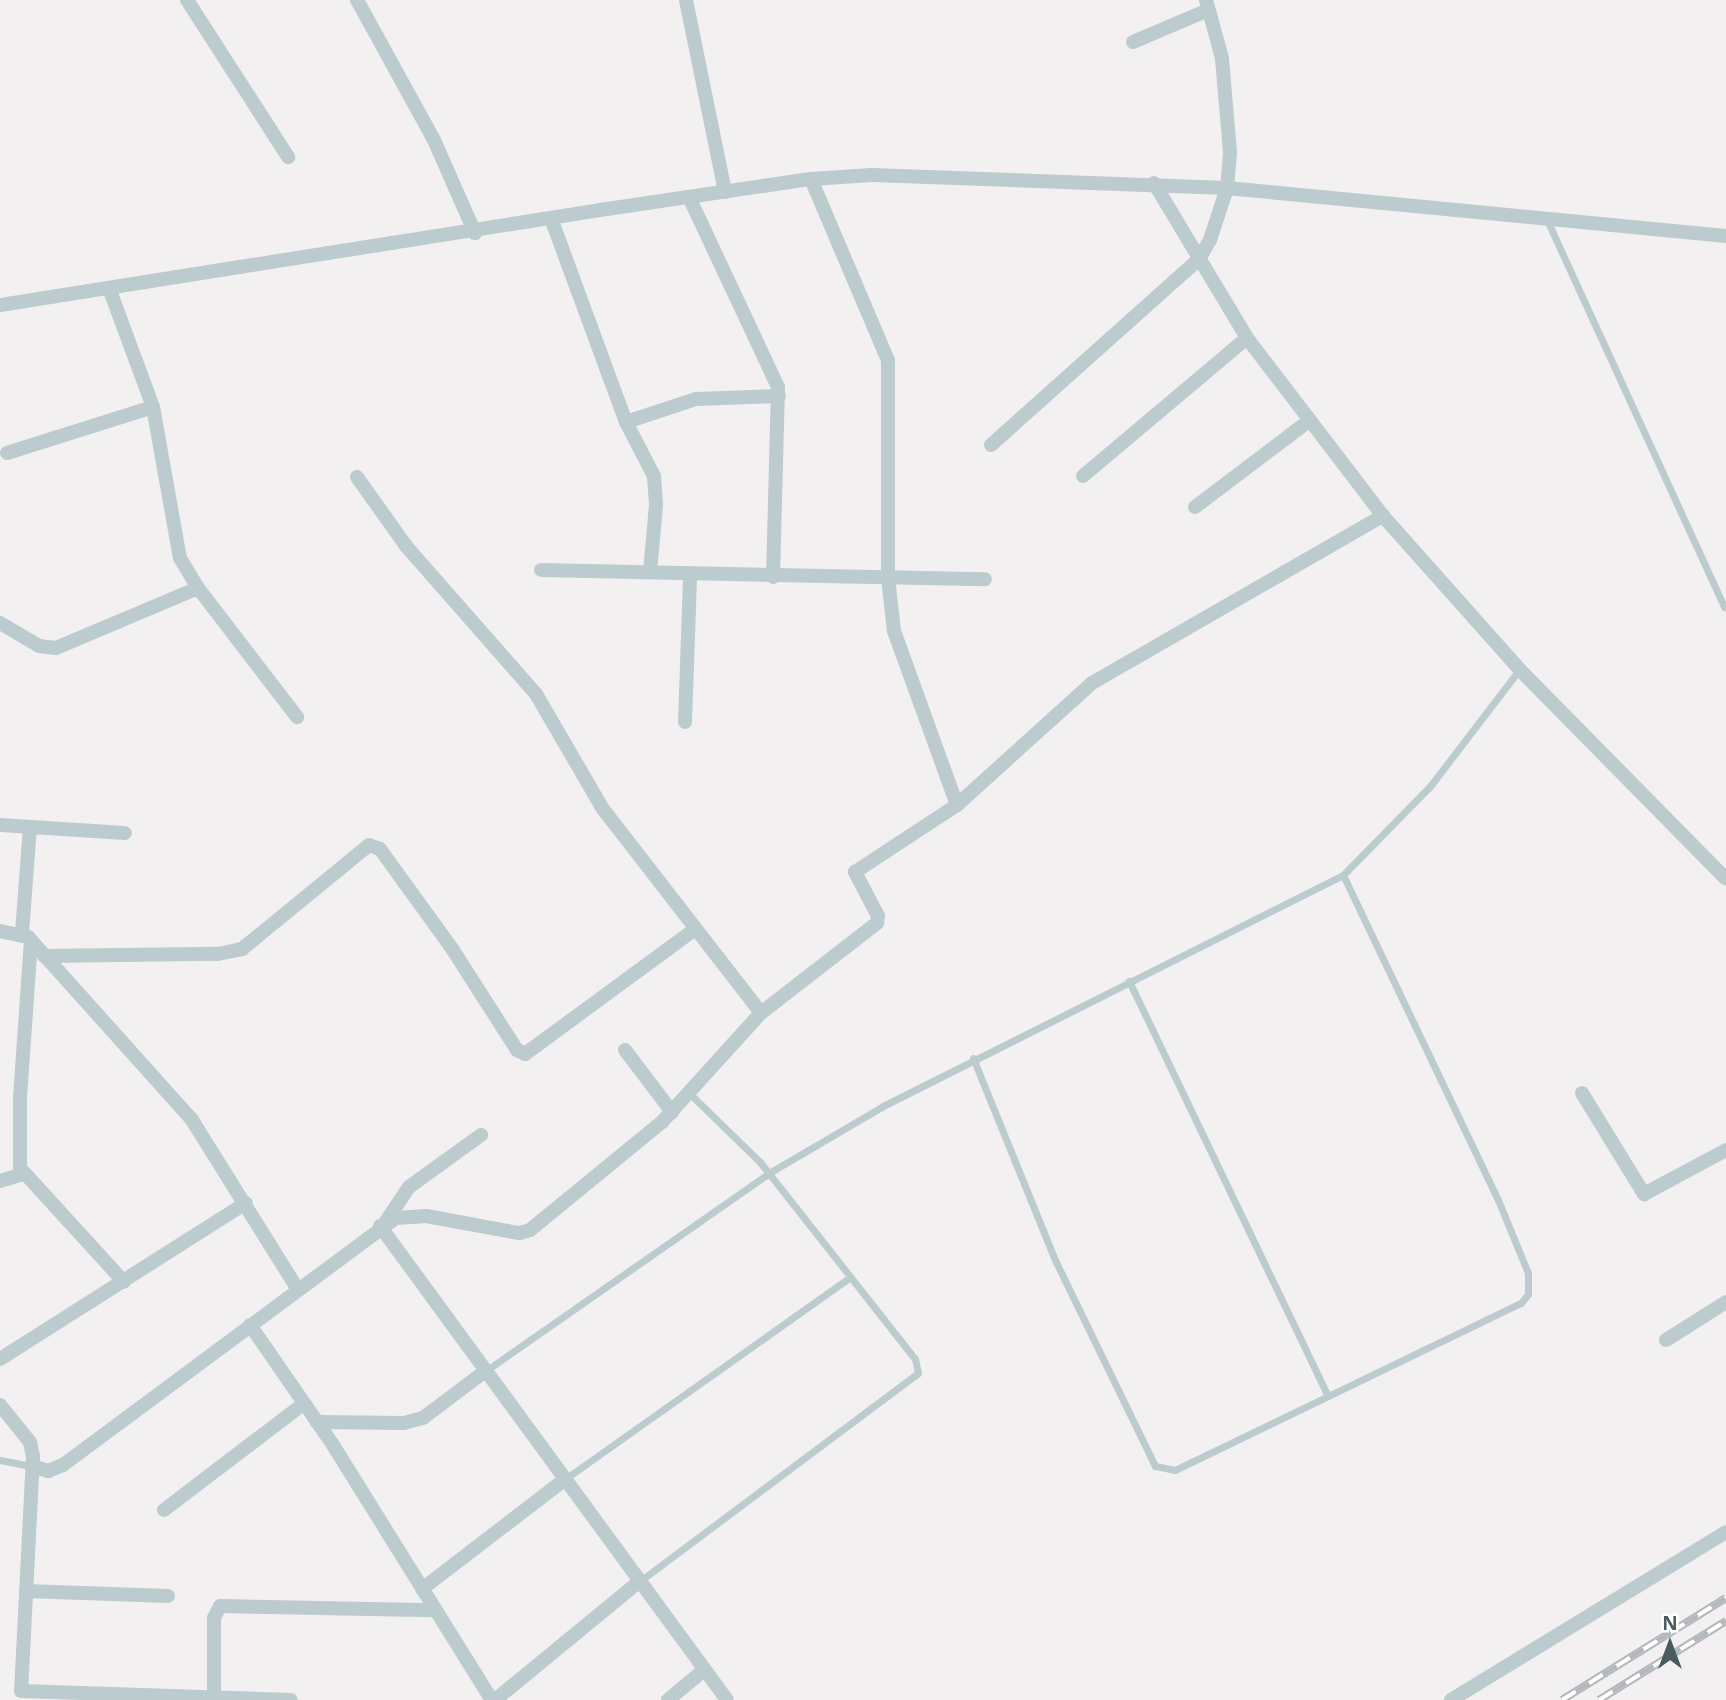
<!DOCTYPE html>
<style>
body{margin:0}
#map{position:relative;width:1726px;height:1700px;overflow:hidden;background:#f3f0f1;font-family:"Open Sans",sans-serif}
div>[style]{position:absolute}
.service>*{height:7px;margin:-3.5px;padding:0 3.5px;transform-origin:3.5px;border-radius:3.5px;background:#bbcbce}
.minor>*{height:14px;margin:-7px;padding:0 7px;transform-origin:7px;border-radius:7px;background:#bbcbce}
.rail>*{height:8px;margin-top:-4px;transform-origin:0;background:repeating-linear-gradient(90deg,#fff 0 16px,#b2b8bb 0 32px);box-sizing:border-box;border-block:2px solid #b2b8bb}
span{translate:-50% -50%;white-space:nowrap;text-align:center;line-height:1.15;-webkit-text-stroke:5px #fff;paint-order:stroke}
.north{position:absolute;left:1635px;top:1609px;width:70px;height:70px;-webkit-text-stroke:5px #fff;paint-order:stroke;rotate:0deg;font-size:19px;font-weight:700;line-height:28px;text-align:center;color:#475b60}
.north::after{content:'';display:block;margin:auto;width:24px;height:32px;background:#475b60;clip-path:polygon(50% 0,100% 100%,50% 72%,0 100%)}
</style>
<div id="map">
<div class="service">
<i style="left:1547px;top:220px;width:426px;rotate:65.4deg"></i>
<i style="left:1129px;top:981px;width:460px;rotate:64.4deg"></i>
<i style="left:973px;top:1058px;width:220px;rotate:67.9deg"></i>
<i style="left:1056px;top:1262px;width:227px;rotate:64.1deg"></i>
<i style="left:1155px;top:1466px;width:20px;rotate:11deg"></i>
<i style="left:1175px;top:1470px;width:384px;rotate:-25.8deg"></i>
<i style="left:1521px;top:1303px;width:11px;rotate:-52deg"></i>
<i style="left:1528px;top:1294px;width:21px;rotate:-90deg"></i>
<i style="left:1528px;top:1273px;width:79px;rotate:-112.3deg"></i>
<i style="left:1498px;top:1200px;width:360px;rotate:-115.5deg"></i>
<i style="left:484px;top:1372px;width:348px;rotate:-34.9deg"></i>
<i style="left:769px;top:1173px;width:132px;rotate:-30.4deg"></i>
<i style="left:883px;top:1106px;width:515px;rotate:-26.66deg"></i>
<i style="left:1343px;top:875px;width:126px;rotate:-45.6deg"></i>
<i style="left:1431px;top:785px;width:145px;rotate:-52.6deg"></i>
<i style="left:0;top:1460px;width:33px;rotate:11deg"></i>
<i style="left:565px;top:1479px;width:349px;rotate:-35.3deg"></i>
<i style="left:640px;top:1581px;width:347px;rotate:-36.8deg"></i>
<i style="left:918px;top:1373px;width:14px;rotate:-102deg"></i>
<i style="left:915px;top:1359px;width:251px;rotate:-128.2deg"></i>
<i style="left:760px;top:1162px;width:98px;rotate:-135.8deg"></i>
</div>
<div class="minor">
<i style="left:187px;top:0;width:187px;rotate:57.2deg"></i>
<i style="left:357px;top:0;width:160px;rotate:61.2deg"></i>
<i style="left:434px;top:140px;width:102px;rotate:66.2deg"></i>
<i style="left:686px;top:0;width:196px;rotate:78.5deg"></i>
<i style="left:1133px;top:42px;width:82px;rotate:-23.1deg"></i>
<i style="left:811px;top:179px;width:197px;rotate:67deg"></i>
<i style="left:888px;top:360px;width:217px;rotate:90deg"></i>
<i style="left:888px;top:577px;width:54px;rotate:83.7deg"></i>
<i style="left:894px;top:631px;width:185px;rotate:70.1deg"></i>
<i style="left:1154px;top:183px;width:181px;rotate:59deg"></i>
<i style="left:1247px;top:338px;width:224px;rotate:52.6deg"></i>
<i style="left:1383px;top:516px;width:206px;rotate:48.3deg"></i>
<i style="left:1520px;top:670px;width:293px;rotate:45.4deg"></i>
<i style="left:689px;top:197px;width:210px;rotate:64.9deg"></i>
<i style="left:778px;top:387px;width:190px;rotate:91.5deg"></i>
<i style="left:552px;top:221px;width:214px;rotate:69.8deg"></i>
<i style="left:626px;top:422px;width:61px;rotate:62.6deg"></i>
<i style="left:654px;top:476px;width:29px;rotate:86deg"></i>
<i style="left:656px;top:505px;width:67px;rotate:95.1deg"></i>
<i style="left:109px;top:288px;width:127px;rotate:69.7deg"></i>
<i style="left:153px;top:407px;width:153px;rotate:79.9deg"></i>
<i style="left:180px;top:558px;width:35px;rotate:59deg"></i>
<i style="left:198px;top:588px;width:163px;rotate:52.5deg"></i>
<i style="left:0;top:305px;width:607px;rotate:-9deg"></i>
<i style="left:600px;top:210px;width:213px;rotate:-8.4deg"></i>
<i style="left:811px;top:179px;width:61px;rotate:-3.8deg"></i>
<i style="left:872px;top:175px;width:355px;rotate:2.1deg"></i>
<i style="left:1227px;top:188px;width:501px;rotate:5.49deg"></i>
<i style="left:626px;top:422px;width:74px;rotate:-18.2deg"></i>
<i style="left:696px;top:399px;width:83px;rotate:-2.1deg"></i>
<i style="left:991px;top:445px;width:279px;rotate:-41.8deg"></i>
<i style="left:1199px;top:259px;width:22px;rotate:-60deg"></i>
<i style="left:1210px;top:240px;width:55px;rotate:-71.9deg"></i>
<i style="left:1227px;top:188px;width:36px;rotate:-85deg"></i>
<i style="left:1230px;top:152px;width:94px;rotate:-94.9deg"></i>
<i style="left:1222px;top:58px;width:60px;rotate:-105.4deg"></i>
<i style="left:7px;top:453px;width:153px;rotate:-17.5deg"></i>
<i style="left:1083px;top:476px;width:214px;rotate:-40.1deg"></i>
<i style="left:357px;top:477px;width:85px;rotate:54.6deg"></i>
<i style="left:406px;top:546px;width:197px;rotate:48.7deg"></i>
<i style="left:536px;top:694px;width:133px;rotate:59.8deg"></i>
<i style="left:603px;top:809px;width:258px;rotate:52.2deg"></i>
<i style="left:1195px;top:507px;width:144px;rotate:-37.1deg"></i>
<i style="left:541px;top:570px;width:444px;rotate:1.2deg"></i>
<i style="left:0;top:623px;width:45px;rotate:30.5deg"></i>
<i style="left:39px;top:646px;width:17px;rotate:7deg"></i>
<i style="left:56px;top:648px;width:154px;rotate:-22.9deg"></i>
<i style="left:685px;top:722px;width:146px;rotate:-88deg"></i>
<i style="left:0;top:825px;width:125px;rotate:3.7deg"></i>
<i style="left:0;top:931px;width:29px;rotate:12deg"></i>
<i style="left:28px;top:937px;width:246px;rotate:48.1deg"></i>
<i style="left:192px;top:1120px;width:198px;rotate:58deg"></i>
<i style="left:22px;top:933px;width:106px;rotate:-85.7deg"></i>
<i style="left:31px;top:940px;width:157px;rotate:94deg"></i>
<i style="left:20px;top:1097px;width:71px;rotate:90deg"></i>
<i style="left:20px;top:1168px;width:154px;rotate:47.6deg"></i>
<i style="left:44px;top:956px;width:174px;rotate:-0.7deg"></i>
<i style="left:218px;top:954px;width:25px;rotate:-12deg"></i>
<i style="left:242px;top:949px;width:164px;rotate:-39.3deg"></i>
<i style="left:369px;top:845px;width:12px;rotate:20deg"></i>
<i style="left:380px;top:849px;width:125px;rotate:54.1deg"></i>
<i style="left:453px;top:950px;width:119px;rotate:57.4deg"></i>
<i style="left:517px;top:1050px;width:9px;rotate:27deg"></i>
<i style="left:525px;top:1054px;width:211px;rotate:-36.3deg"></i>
<i style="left:625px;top:1050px;width:78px;rotate:52.8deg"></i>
<i style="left:1582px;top:1093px;width:119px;rotate:58.5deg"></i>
<i style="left:1644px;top:1194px;width:93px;rotate:-28.2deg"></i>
<i style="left:0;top:1181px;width:24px;rotate:-17deg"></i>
<i style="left:385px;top:1223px;width:43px;rotate:-56.3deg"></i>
<i style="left:409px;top:1187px;width:89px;rotate:-35.8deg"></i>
<i style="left:380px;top:1226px;width:587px;rotate:53.79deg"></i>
<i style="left:250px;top:1325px;width:146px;rotate:55.3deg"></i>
<i style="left:333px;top:1445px;width:301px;rotate:58.1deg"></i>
<i style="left:1666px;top:1340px;width:71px;rotate:-32.3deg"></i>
<i style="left:0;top:1359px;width:291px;rotate:-32.4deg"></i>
<i style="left:0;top:1405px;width:48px;rotate:51deg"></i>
<i style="left:30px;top:1442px;width:14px;rotate:78deg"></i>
<i style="left:33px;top:1456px;width:235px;rotate:92.9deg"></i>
<i style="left:21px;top:1691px;width:270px;rotate:1.9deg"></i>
<i style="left:317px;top:1422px;width:87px;rotate:0.7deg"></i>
<i style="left:404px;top:1423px;width:20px;rotate:-15deg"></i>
<i style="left:423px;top:1418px;width:76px;rotate:-37deg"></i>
<i style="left:32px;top:1466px;width:17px;rotate:17deg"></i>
<i style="left:48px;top:1471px;width:16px;rotate:-22deg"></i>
<i style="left:63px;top:1465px;width:415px;rotate:-36.6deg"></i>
<i style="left:396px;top:1218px;width:30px;rotate:-4deg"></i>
<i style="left:426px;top:1216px;width:95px;rotate:10.4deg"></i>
<i style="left:519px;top:1233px;width:11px;rotate:-15deg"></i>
<i style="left:530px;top:1230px;width:171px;rotate:-39.3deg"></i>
<i style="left:662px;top:1122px;width:147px;rotate:-47.8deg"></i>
<i style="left:761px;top:1013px;width:147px;rotate:-37.8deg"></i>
<i style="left:877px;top:923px;width:7px;rotate:-82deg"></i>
<i style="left:878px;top:916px;width:50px;rotate:-117.6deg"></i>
<i style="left:855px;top:872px;width:122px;rotate:-33.3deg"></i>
<i style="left:957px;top:805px;width:182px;rotate:-42.1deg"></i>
<i style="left:1092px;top:683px;width:336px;rotate:-29.9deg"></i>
<i style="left:164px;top:1510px;width:175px;rotate:-37.3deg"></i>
<i style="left:422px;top:1589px;width:178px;rotate:-37.5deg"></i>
<i style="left:26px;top:1591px;width:142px;rotate:2deg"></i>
<i style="left:214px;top:1697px;width:79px;rotate:-90deg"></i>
<i style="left:214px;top:1618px;width:13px;rotate:-63deg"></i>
<i style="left:220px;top:1606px;width:215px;rotate:1.1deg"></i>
<i style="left:495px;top:1700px;width:188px;rotate:-39.4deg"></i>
<i style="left:668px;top:1700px;width:47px;rotate:-39.8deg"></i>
<i style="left:1451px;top:1700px;width:322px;rotate:-31.4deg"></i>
</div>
<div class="rail">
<i style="left:1562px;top:1700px;width:193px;rotate:-31.9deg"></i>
<i style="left:1599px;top:1700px;width:150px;rotate:-31.9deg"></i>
</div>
<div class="north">N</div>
</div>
